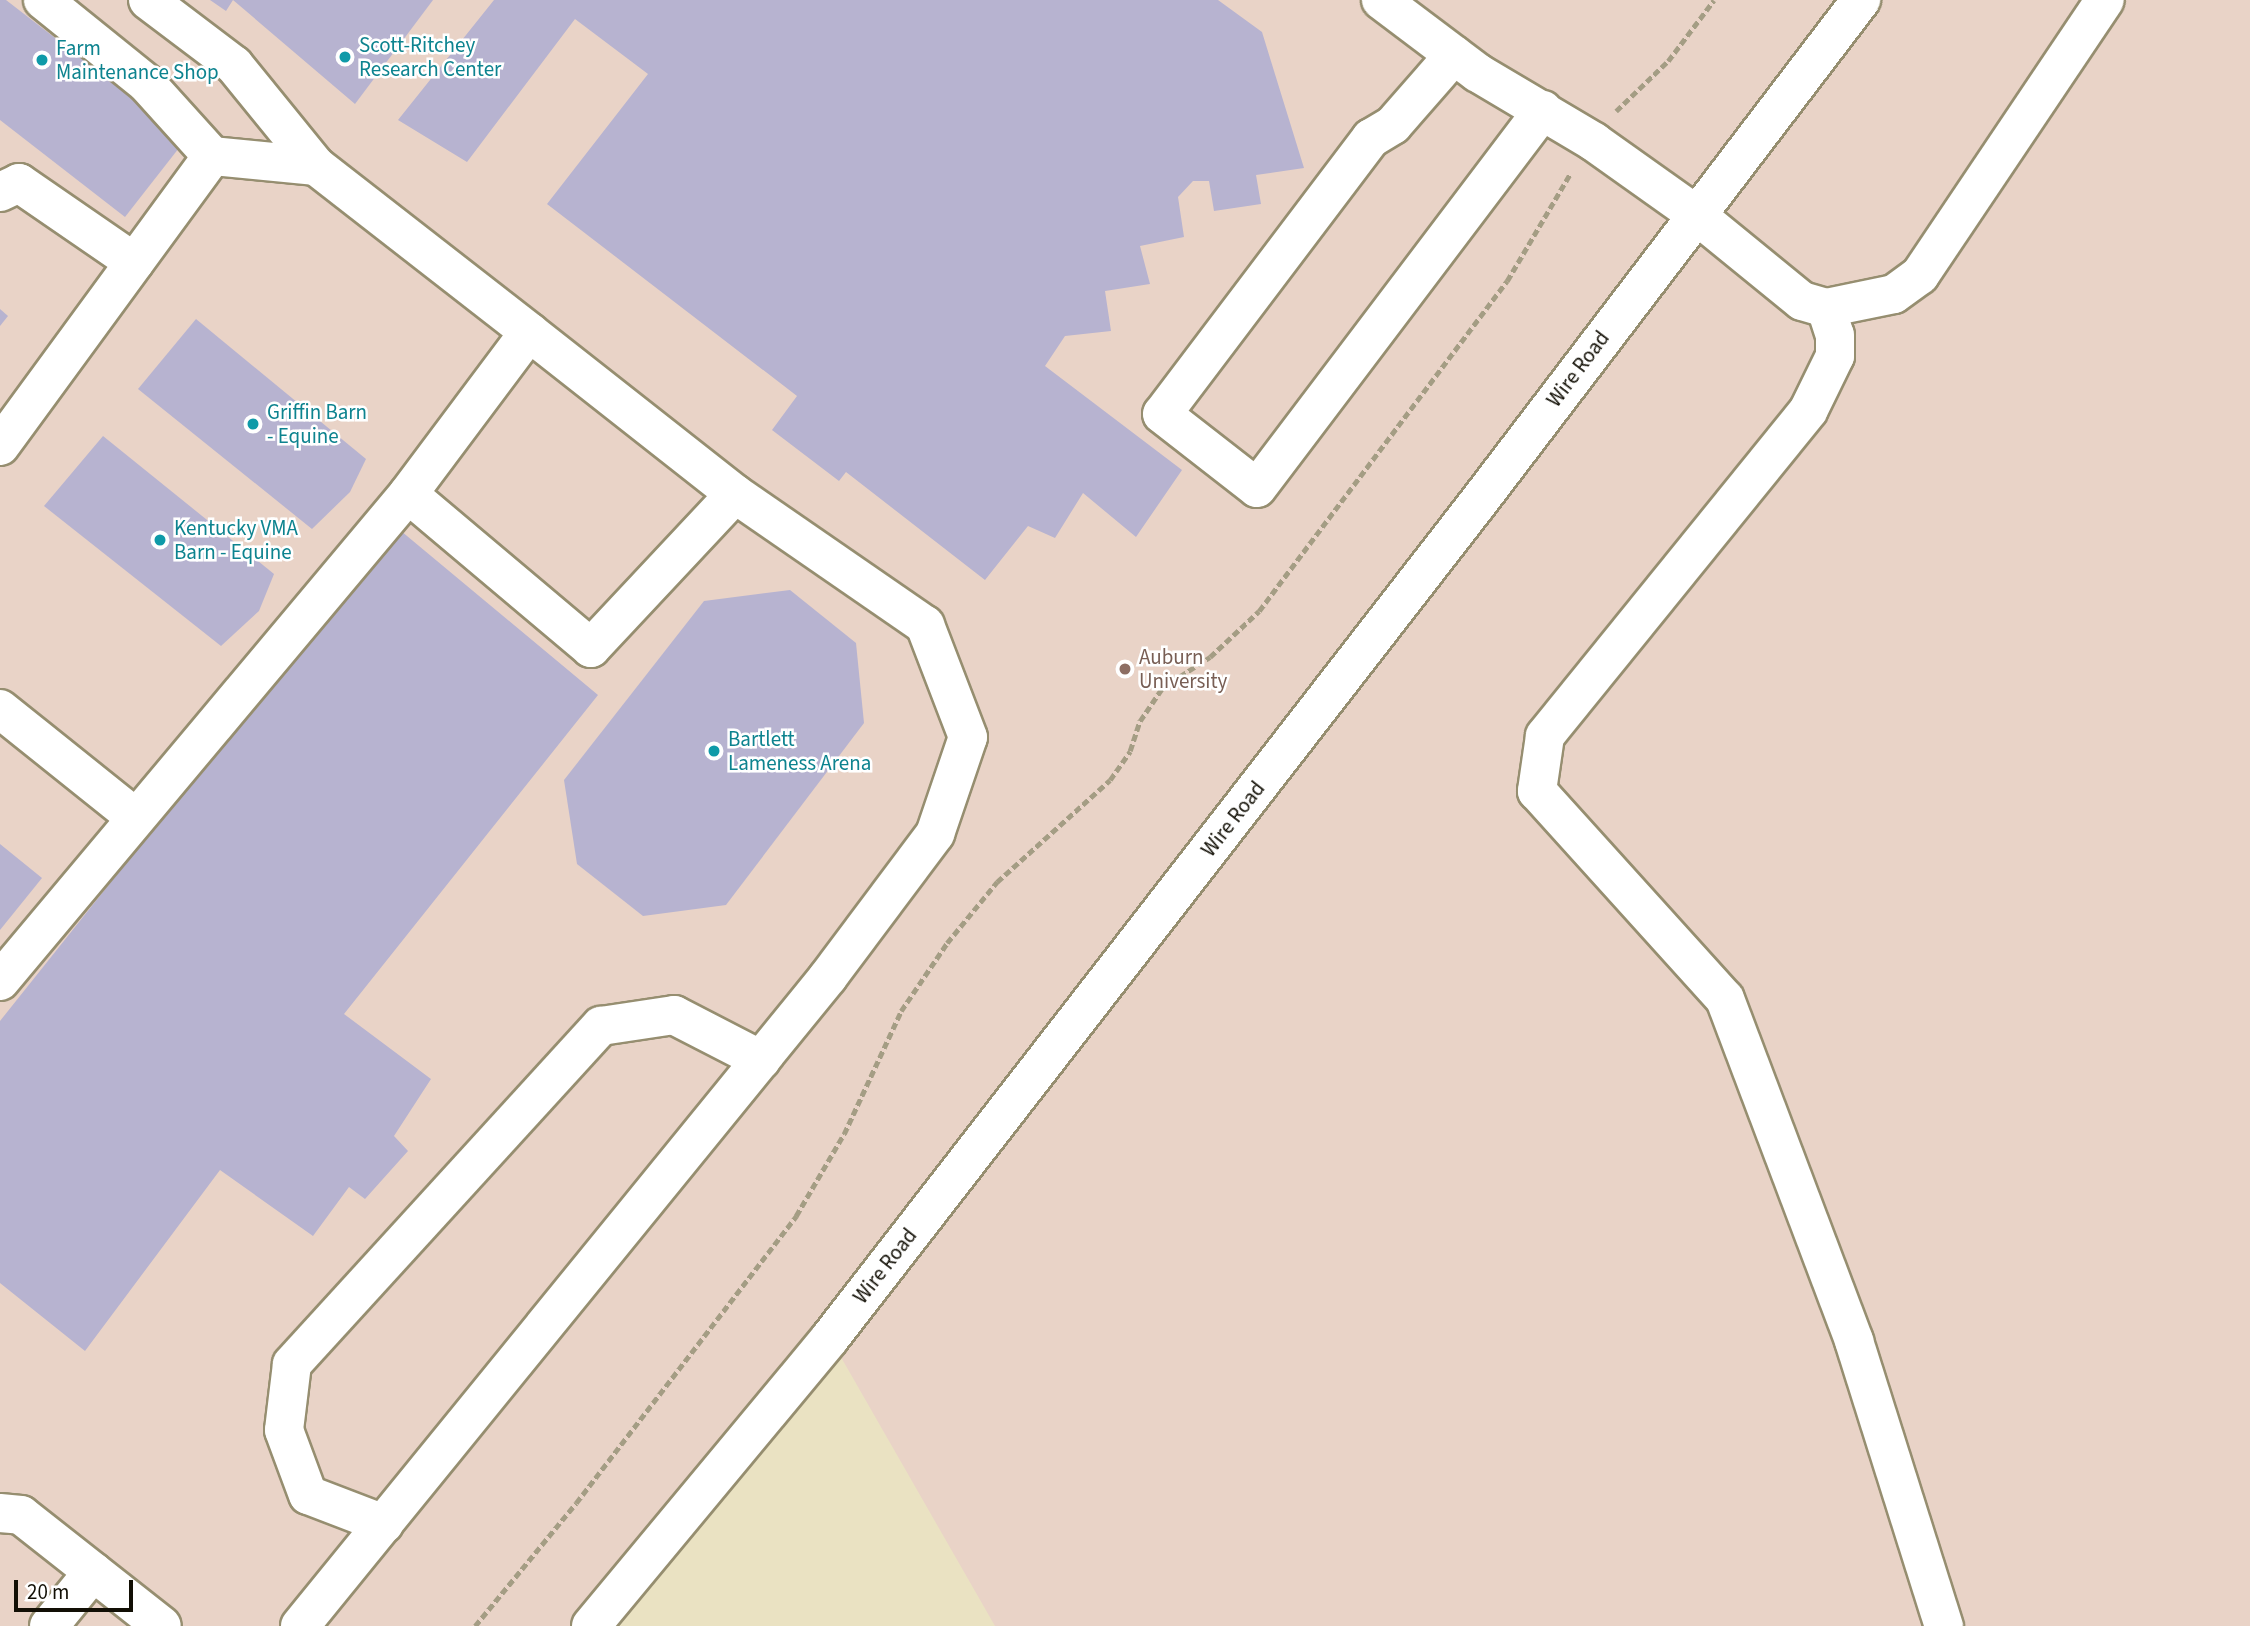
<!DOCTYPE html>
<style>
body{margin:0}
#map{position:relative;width:2250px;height:1626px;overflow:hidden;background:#eae2c2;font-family:"Source Sans 3",sans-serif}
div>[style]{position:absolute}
.education>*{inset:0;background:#e9d3c7}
.building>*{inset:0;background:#b7b3d0}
.path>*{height:4.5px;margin-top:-2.25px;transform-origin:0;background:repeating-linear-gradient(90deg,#a49d84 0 7px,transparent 0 10.5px)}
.roads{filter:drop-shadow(2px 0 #968e70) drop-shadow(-2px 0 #968e70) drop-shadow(0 2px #968e70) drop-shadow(0 -2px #968e70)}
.minor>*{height:38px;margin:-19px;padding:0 19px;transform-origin:19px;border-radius:19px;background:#fff}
.dots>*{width:19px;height:19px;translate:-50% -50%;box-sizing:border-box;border:4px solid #fff;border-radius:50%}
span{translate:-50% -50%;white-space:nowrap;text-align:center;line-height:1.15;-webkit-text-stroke:5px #fff;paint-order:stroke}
.culture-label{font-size:21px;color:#0d838f}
.left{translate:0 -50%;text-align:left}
.street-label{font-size:21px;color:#120f05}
.education-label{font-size:21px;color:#785e54}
.scale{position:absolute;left:14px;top:1580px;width:119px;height:32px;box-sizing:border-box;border:4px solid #120f05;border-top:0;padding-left:9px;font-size:21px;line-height:24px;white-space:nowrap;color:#120f05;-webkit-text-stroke:5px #fff;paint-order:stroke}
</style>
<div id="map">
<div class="education">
<i style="clip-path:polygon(0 0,2250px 0,2250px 1626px,995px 1626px,830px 1338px,601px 1626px,0 1626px)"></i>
</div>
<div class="building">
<i style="clip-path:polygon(0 0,6px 0,186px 139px,125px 217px,0 120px)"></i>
<i style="clip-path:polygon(210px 0,433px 0,355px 104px,233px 0,226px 11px)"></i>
<i style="clip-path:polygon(494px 0,1218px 0,1262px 32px,1304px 168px,1256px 175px,1261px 204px,1214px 211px,1209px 181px,1193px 181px,1178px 197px,1184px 237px,1140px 246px,1150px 284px,1105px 291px,1111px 331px,1065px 336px,1045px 366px,1182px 470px,1136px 537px,1083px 493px,1055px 538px,1028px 526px,985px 580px,846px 472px,839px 481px,772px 430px,797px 396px,547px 204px,648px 74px,575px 19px,467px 162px,398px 120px)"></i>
<i style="clip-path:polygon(0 309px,8px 316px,0 326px)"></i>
<i style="clip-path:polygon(196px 319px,366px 459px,350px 492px,312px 529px,138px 389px)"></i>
<i style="clip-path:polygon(103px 436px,274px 574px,259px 611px,221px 646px,44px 506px)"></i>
<i style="clip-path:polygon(395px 526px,598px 695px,344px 1014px,431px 1079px,394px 1136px,408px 1151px,365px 1199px,349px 1187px,313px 1236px,220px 1170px,85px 1351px,0 1283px,0 1021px)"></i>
<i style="clip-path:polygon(790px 590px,856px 643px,864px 723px,726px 905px,643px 916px,577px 864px,564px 780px,704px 601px)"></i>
<i style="clip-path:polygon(0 844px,42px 878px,0 930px)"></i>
</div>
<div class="path">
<i style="left:1616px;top:111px;width:72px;rotate:-43.9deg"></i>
<i style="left:1668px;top:61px;width:76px;rotate:-53deg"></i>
<i style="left:475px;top:1626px;width:159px;rotate:-50.6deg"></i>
<i style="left:576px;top:1503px;width:362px;rotate:-52.5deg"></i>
<i style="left:796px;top:1216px;width:95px;rotate:-59.7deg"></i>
<i style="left:844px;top:1134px;width:136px;rotate:-65.1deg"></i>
<i style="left:901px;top:1011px;width:82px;rotate:-55.9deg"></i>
<i style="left:947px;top:943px;width:79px;rotate:-50.7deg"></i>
<i style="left:997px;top:882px;width:152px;rotate:-42.1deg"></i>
<i style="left:1110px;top:780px;width:35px;rotate:-55deg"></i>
<i style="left:1130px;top:751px;width:32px;rotate:-72deg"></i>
<i style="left:1140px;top:721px;width:40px;rotate:-56deg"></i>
<i style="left:1162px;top:688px;width:57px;rotate:-32.9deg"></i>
<i style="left:1210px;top:657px;width:67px;rotate:-43.2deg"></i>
<i style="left:1259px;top:611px;width:413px;rotate:-53.1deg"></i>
<i style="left:1507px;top:281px;width:124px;rotate:-59.5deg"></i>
</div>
<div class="roads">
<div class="minor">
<i style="left:43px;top:0;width:134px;rotate:38.9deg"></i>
<i style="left:147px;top:84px;width:97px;rotate:47.9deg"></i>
<i style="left:148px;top:0;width:108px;rotate:37.1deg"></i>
<i style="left:234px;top:65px;width:130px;rotate:50.9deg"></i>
<i style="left:1381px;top:0;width:121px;rotate:37deg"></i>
<i style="left:1478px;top:73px;width:135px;rotate:30.7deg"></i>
<i style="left:1594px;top:142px;width:123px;rotate:35.4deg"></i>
<i style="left:1694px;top:213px;width:139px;rotate:39.2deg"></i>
<i style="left:1802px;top:301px;width:25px;rotate:16deg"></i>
<i style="left:1826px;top:308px;width:69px;rotate:-11.6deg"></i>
<i style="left:1894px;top:294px;width:32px;rotate:-36deg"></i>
<i style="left:1920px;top:275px;width:331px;rotate:-56.1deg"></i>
<i style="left:1454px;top:55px;width:93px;rotate:131.1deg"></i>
<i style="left:1393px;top:125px;width:26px;rotate:149deg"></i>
<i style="left:1371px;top:138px;width:346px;rotate:127.1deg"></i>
<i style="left:1162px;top:414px;width:120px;rotate:37.9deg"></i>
<i style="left:1257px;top:488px;width:474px;rotate:-52.9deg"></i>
<i style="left:0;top:192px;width:21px;rotate:-25deg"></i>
<i style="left:19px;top:183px;width:140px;rotate:34.5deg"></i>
<i style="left:1826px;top:308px;width:28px;rotate:72deg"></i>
<i style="left:1835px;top:335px;width:21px;rotate:90deg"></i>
<i style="left:1835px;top:356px;width:61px;rotate:116.1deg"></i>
<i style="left:1808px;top:411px;width:418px;rotate:129deg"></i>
<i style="left:1545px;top:736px;width:56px;rotate:98.3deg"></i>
<i style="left:1537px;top:791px;width:280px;rotate:47.9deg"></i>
<i style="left:1725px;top:999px;width:366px;rotate:69.3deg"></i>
<i style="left:1854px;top:1341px;width:299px;rotate:72.5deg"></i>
<i style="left:0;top:446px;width:359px;rotate:-53.8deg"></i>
<i style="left:212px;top:156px;width:104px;rotate:5.5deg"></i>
<i style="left:316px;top:166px;width:270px;rotate:37.9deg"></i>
<i style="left:529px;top:332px;width:262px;rotate:38.2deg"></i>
<i style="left:735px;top:494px;width:211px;rotate:133.1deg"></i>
<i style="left:591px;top:648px;width:239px;rotate:-139.9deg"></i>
<i style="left:408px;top:494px;width:202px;rotate:-53.2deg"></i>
<i style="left:0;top:709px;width:174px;rotate:38.7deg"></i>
<i style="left:0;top:981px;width:635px;rotate:-50.04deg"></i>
<i style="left:0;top:1513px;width:21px;rotate:5deg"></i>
<i style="left:21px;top:1515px;width:179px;rotate:38.2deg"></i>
<i style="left:384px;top:1524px;width:81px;rotate:-159.1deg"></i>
<i style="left:308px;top:1495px;width:69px;rotate:-110.3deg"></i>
<i style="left:284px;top:1430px;width:66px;rotate:-83.1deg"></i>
<i style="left:292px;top:1364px;width:458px;rotate:-47.6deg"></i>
<i style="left:601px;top:1026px;width:74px;rotate:-8.6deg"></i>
<i style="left:674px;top:1015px;width:98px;rotate:27.3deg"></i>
<i style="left:49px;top:1626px;width:70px;rotate:-50.8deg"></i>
<i style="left:300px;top:1626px;width:837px;rotate:-50.87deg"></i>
<i style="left:828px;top:977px;width:179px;rotate:-53.2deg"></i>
<i style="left:935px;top:834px;width:102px;rotate:-71.2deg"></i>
<i style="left:968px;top:737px;width:120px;rotate:-111deg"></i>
<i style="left:925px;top:625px;width:231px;rotate:-145.4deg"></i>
<i style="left:591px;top:1626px;width:374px;rotate:-50.3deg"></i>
<i style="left:830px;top:1338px;width:1056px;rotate:-52.2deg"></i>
<i style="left:1477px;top:504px;width:634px;rotate:-52.7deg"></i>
</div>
</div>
<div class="dots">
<i style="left:345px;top:57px;background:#0f9aa8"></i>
<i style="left:42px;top:60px;background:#0f9aa8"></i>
<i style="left:253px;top:424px;background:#0f9aa8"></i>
<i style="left:160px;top:540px;background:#0f9aa8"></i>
<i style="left:1125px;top:669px;background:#8d6e63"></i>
<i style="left:714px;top:751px;background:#0f9aa8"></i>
</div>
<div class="culture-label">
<span class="left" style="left:359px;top:57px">Scott-Ritchey<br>Research Center</span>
<span class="left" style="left:56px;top:60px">Farm<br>Maintenance Shop</span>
<span class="left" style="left:267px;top:424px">Griffin Barn<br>- Equine</span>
<span class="left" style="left:174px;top:540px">Kentucky VMA<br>Barn - Equine</span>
<span class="left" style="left:728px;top:751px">Bartlett<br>Lameness Arena</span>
</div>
<div class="street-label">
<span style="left:1578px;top:369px;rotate:-53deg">Wire Road</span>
<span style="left:1233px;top:819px;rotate:-52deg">Wire Road</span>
<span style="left:885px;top:1266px;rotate:-52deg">Wire Road</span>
</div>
<div class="education-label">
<span class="left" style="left:1139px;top:669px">Auburn<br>University</span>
</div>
<div class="scale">20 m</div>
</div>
